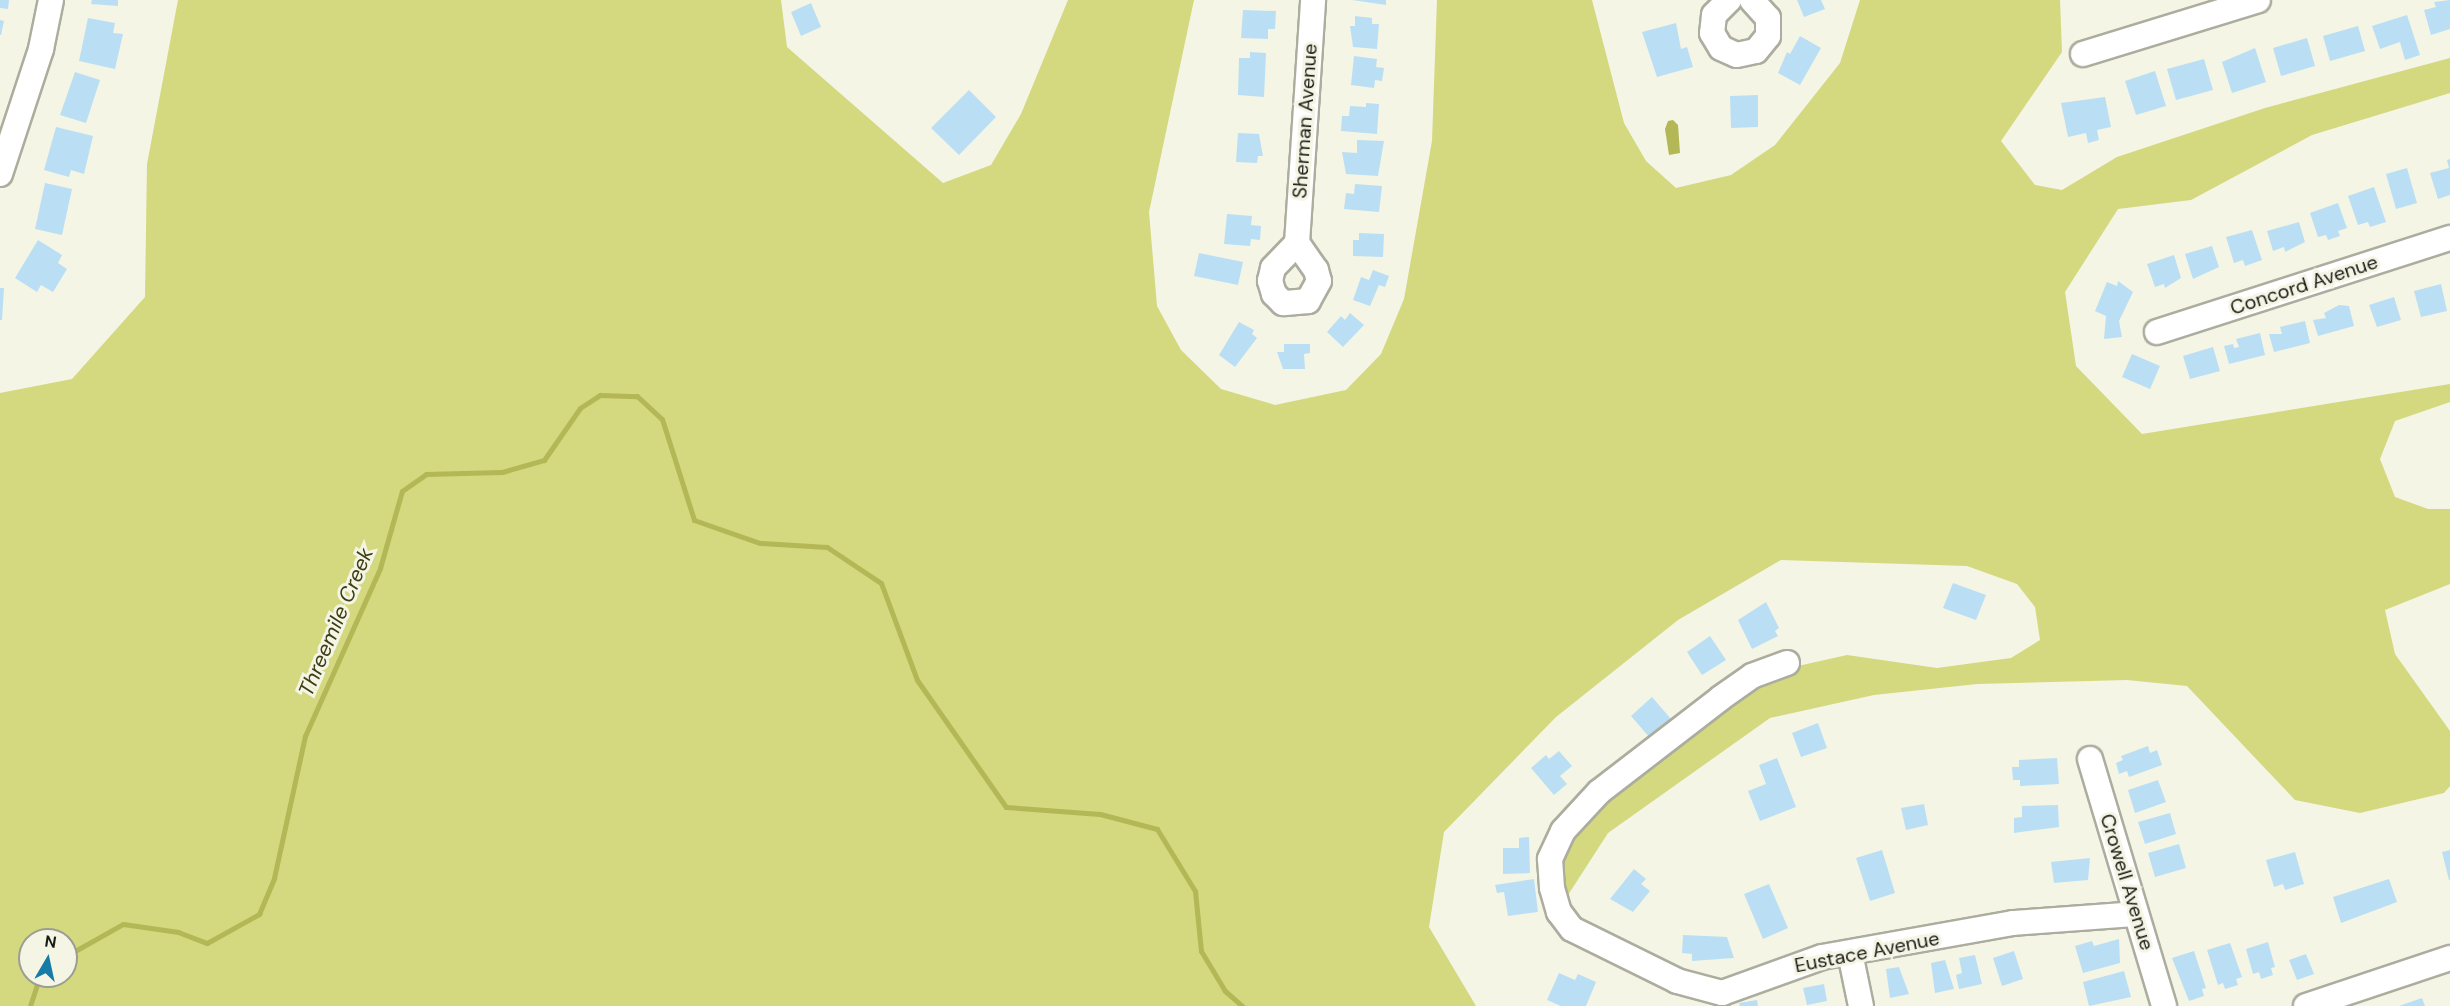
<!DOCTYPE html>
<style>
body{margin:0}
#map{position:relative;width:2450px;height:1006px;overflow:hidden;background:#f4f5e5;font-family:"DM Sans",sans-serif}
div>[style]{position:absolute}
.green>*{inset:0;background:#d4d87f}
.water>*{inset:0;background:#b3b756}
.stream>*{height:5px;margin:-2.5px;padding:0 2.5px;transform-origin:2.5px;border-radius:2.5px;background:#b3b756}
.building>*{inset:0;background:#badff4}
.roads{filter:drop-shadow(2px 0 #acad9e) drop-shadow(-2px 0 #acad9e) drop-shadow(0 2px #acad9e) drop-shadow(0 -2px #acad9e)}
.minor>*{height:24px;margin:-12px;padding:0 12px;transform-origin:12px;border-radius:12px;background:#fff}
span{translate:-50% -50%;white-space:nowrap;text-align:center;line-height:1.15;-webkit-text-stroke:6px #f4f5e5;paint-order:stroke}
.street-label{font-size:20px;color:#1b1b16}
.water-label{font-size:21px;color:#3d3e15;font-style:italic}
.north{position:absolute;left:18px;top:928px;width:60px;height:60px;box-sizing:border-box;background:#f4f5e5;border:2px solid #9d9e92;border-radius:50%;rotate:9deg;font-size:16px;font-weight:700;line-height:24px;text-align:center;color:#1b1b16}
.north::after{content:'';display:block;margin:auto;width:21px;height:27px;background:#157ca7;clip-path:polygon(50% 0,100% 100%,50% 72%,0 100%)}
</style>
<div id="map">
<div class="green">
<i style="clip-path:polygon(evenodd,178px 0,781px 0,787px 47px,943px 183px,991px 165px,1021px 114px,1068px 0,1194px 0,1149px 212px,1157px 306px,1181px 350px,1221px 389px,1275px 405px,1346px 390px,1381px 354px,1404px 299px,1432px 141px,1437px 0,1592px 0,1624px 123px,1646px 161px,1676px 188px,1731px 175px,1775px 145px,1840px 63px,1860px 0,2060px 0,2062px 52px,2001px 141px,2035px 185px,2062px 190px,2117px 157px,2265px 108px,2450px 58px,2450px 93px,2312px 135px,2191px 200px,2118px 209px,2065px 292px,2076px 366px,2142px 434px,2450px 384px,2450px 402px,2395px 421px,2380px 459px,2395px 497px,2428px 509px,2450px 509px,2450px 584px,2385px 610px,2395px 654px,2450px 731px,2450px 786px,2444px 793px,2360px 813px,2295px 800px,2187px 686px,2127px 680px,1977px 684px,1874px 695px,1770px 718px,1608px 833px,1568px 895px,1560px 870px,1566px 843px,1612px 792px,1740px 693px,1798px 666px,1847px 655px,1937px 668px,2011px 658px,2040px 640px,2035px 607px,2017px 584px,1967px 566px,1781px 560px,1678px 620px,1556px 717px,1444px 832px,1429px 927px,1476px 1006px,0 1006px,0 393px,72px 379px,145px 297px,147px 164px,178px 0,30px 940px,66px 940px,66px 976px,30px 976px,30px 940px)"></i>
</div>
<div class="water">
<i style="clip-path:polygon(1673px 120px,1678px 125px,1680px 153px,1669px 155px,1665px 129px,1668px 121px)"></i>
</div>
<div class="stream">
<i style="left:66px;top:956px;width:65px;rotate:-29.3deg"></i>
<i style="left:123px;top:924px;width:56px;rotate:8.3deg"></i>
<i style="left:178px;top:932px;width:31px;rotate:21deg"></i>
<i style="left:207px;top:943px;width:60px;rotate:-29.1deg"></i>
<i style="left:259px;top:914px;width:39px;rotate:-67deg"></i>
<i style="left:274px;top:878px;width:145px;rotate:-77.7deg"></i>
<i style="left:305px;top:736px;width:184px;rotate:-65.9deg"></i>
<i style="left:380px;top:568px;width:80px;rotate:-74.1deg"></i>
<i style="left:402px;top:491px;width:29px;rotate:-35deg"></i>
<i style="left:426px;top:474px;width:76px;rotate:-1.5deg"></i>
<i style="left:502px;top:472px;width:44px;rotate:-15.9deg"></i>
<i style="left:544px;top:460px;width:63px;rotate:-55.3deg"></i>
<i style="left:580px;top:408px;width:24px;rotate:-33deg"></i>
<i style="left:600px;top:395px;width:37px;rotate:2deg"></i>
<i style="left:637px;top:396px;width:34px;rotate:43deg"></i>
<i style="left:662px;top:419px;width:106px;rotate:72.4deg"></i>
<i style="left:694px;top:520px;width:70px;rotate:19.2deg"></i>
<i style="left:760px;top:543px;width:67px;rotate:3.4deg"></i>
<i style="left:827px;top:547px;width:65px;rotate:33.7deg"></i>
<i style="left:881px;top:583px;width:103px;rotate:69.6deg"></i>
<i style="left:917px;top:680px;width:155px;rotate:55deg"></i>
<i style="left:1006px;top:807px;width:94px;rotate:4.3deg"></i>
<i style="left:1100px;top:814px;width:59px;rotate:14.7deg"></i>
<i style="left:1157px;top:829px;width:73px;rotate:58.5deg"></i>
<i style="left:1195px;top:891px;width:60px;rotate:84.3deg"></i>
<i style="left:1201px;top:951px;width:47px;rotate:59deg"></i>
<i style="left:1225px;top:991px;width:23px;rotate:41deg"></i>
<i style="left:30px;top:1006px;width:32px;rotate:-72deg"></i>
</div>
<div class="building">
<i style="clip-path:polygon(0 0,9px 0,8px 9px,0 8px)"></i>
<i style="clip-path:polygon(92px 0,118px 0,118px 6px,91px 4px)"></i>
<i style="clip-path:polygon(1352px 0,1386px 0,1386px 5px)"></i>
<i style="clip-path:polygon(1797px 0,1821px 0,1825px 9px,1804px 17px)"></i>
<i style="clip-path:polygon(2450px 0,2450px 29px,2431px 35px,2424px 10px,2436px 7px,2434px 2px)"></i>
<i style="clip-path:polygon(811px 3px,821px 27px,801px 36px,791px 12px)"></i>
<i style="clip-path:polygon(1243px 10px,1276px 11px,1275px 29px,1268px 29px,1268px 39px,1241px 38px)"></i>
<i style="clip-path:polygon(2407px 15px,2420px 55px,2405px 60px,2400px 42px,2380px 49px,2372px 26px)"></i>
<i style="clip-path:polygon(1355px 16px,1372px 18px,1372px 24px,1379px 24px,1377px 49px,1353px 47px,1350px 26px,1355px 26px)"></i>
<i style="clip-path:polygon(88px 18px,115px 23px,113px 33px,123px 34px,115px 69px,79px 61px)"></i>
<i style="clip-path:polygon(0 20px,4px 21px,1px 35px,0 35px)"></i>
<i style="clip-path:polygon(1676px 23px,1681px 49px,1687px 47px,1693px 67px,1657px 77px,1642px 32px)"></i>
<i style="clip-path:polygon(2358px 26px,2365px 51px,2330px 61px,2323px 36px)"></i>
<i style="clip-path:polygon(1800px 36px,1821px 48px,1800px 85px,1778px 73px,1787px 52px,1790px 54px)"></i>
<i style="clip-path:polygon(2307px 38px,2315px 66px,2281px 76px,2273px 48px)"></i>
<i style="clip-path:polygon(2255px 48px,2266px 82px,2232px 93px,2222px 62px)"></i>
<i style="clip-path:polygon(1250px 52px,1266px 53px,1264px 97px,1238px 95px,1239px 58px,1250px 58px)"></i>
<i style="clip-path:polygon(1354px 56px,1377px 59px,1376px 67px,1384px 68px,1382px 81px,1375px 80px,1374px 88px,1351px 85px)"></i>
<i style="clip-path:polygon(2204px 59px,2213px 90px,2176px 100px,2167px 69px)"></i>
<i style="clip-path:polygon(2155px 71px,2166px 106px,2136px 115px,2125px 81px)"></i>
<i style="clip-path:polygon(75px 72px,100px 80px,86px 123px,60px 115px)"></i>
<i style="clip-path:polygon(969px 90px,996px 117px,959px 155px,931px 128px)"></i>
<i style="clip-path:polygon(1758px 95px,1758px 127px,1731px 128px,1730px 96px)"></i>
<i style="clip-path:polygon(2105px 97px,2111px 127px,2097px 130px,2099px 140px,2088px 143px,2086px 133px,2068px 137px,2061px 103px)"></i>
<i style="clip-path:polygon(1366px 103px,1379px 104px,1377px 134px,1341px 131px,1342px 116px,1349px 116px,1350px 106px,1366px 107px)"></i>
<i style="clip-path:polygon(56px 127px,93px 136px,84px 174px,71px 170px,69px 177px,44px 170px)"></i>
<i style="clip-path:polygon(1238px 133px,1259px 134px,1263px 156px,1258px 156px,1257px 163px,1236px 162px)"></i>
<i style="clip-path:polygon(1357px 140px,1384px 141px,1378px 176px,1346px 174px,1342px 152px,1357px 153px)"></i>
<i style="clip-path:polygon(2450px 159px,2450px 195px,2438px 199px,2430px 173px,2449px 168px,2447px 160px)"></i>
<i style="clip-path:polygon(2407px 168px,2417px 203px,2396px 209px,2386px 174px)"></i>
<i style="clip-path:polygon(45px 183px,72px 189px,62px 235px,35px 229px)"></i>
<i style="clip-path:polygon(1355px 184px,1382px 186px,1379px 212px,1344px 209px,1346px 193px,1354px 194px)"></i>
<i style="clip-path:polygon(2374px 187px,2386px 222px,2370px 227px,2368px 222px,2358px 225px,2348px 196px)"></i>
<i style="clip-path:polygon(2338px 203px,2347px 228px,2338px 231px,2340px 236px,2328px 240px,2326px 235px,2318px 237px,2310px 213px)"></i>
<i style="clip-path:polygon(1227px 214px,1252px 216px,1251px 225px,1261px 226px,1260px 240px,1251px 239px,1250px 246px,1224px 244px)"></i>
<i style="clip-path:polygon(2299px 222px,2305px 242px,2285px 252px,2284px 247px,2273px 251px,2267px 231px)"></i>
<i style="clip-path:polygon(2252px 230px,2262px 260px,2245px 266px,2243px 260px,2234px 263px,2226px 237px)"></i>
<i style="clip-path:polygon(1359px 233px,1384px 234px,1383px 257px,1353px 256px,1353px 240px,1359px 240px)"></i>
<i style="clip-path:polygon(38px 240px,62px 255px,58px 263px,67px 269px,53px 292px,41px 285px,37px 292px,15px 278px)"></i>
<i style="clip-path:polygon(2212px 246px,2219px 267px,2193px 279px,2185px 254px)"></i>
<i style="clip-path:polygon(1199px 253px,1243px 262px,1238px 285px,1194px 276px)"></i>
<i style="clip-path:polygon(2174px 255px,2181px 278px,2165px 288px,2164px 284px,2155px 287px,2147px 264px)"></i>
<i style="clip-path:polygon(1373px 270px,1389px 276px,1385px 287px,1379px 285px,1370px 306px,1353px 300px,1361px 277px,1369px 280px)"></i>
<i style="clip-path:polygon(2118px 281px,2133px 292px,2119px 321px,2122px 337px,2104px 339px,2106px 316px,2095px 311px,2107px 282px,2117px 286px)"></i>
<i style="clip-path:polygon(2441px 284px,2447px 311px,2421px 317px,2414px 291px)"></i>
<i style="clip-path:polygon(0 288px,4px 288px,2px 320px,0 320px)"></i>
<i style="clip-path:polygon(2394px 297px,2401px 320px,2377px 327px,2369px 305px)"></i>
<i style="clip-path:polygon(2339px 305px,2349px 306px,2354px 326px,2318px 336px,2313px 320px,2326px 318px,2324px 313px)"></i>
<i style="clip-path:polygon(1350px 313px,1364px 325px,1343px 347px,1327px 332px,1341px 316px,1345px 320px)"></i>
<i style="clip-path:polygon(2305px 321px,2310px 343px,2274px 352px,2269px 334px,2282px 334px,2280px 327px)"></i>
<i style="clip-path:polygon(1239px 322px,1254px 330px,1252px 334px,1257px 338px,1235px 367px,1219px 355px)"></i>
<i style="clip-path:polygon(2260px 333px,2265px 355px,2229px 364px,2224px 346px,2233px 344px,2234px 348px,2239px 347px,2236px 339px)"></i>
<i style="clip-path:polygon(1284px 344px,1310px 344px,1310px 353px,1304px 354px,1305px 369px,1283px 369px,1277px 352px,1284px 352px)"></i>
<i style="clip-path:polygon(2213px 347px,2220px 371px,2190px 379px,2183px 356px)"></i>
<i style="clip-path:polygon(2132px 354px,2160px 366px,2150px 389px,2122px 377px)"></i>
<i style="clip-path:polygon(1953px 583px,1986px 595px,1976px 620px,1943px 608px)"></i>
<i style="clip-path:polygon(1766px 602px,1779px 628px,1775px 631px,1778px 636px,1752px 649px,1738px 620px)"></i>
<i style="clip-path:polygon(1710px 636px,1726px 660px,1702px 675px,1687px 652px)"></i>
<i style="clip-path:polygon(1652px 697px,1671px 719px,1650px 738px,1631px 716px)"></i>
<i style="clip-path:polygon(1818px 723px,1827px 748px,1801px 757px,1792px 733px)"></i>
<i style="clip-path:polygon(2148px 746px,2150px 753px,2157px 750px,2162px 765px,2129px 777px,2127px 771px,2119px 774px,2116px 763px,2123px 760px,2121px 756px)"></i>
<i style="clip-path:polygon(1559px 751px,1572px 766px,1560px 776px,1567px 784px,1554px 795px,1531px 768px,1546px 755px,1549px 759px)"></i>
<i style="clip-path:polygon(1777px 758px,1796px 807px,1760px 821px,1748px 791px,1766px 784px,1759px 765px)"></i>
<i style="clip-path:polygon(2057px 758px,2059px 784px,2020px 786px,2020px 780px,2013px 780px,2012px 767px,2019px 767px,2019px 760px)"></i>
<i style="clip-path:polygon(2158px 780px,2166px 802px,2135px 813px,2128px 790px)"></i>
<i style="clip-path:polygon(1924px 804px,1928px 825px,1906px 830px,1901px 808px)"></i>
<i style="clip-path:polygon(2058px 805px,2059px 827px,2014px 833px,2014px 818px,2022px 817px,2022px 806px)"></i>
<i style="clip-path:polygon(2170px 813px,2176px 834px,2145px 844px,2138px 822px)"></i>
<i style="clip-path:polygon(1529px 837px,1530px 873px,1503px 874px,1503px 848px,1519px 848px,1519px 838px)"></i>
<i style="clip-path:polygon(2179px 844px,2186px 868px,2155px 877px,2148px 853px)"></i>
<i style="clip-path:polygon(1882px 850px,1895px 893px,1870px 901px,1856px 858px)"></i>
<i style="clip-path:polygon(2450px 850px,2450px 880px,2449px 880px,2442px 852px)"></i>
<i style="clip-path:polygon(2295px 852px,2304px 884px,2285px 890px,2283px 884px,2274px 887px,2266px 860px)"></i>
<i style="clip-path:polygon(2090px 858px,2088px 880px,2054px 883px,2051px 862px)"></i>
<i style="clip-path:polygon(1634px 869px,1646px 879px,1641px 884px,1650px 891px,1633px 912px,1610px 899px)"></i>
<i style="clip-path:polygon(1534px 879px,1538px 912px,1508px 916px,1504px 892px,1497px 893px,1495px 885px)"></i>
<i style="clip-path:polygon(2389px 879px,2397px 902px,2341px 923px,2333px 897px)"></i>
<i style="clip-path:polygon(1769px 884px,1788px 928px,1763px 939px,1744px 894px)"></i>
<i style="clip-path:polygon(1683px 935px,1727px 937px,1734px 958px,1692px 961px,1692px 954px,1682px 953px)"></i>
<i style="clip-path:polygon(2119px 939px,2120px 963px,2083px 973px,2075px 946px,2092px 941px,2094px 946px)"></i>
<i style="clip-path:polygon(2268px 942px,2275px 967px,2271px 968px,2273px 975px,2261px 979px,2259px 972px,2253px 974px,2246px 949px)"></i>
<i style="clip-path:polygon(2230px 943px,2242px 977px,2236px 979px,2238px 985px,2225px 989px,2223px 983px,2218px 985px,2207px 950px)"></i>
<i style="clip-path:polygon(2014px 951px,2023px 979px,2002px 986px,1993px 958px)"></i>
<i style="clip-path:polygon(2194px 951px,2206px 988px,2202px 989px,2204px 996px,2189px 1001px,2172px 958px)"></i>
<i style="clip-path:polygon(2306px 954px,2314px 974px,2297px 980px,2289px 960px)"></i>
<i style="clip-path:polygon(1975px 955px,1982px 984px,1959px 989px,1956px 975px,1962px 973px,1959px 958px)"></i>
<i style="clip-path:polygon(1945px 960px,1954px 989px,1935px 993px,1931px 963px)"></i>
<i style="clip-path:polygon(1899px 967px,1909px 994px,1890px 998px,1886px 969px)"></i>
<i style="clip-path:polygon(2124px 971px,2131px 997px,2089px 1006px,2083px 982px)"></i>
<i style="clip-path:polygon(1559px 973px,1575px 980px,1578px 974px,1596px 982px,1586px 1006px,1561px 1006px,1547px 1000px)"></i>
<i style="clip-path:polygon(1824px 984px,1827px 1001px,1807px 1005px,1803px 988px)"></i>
<i style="clip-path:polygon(2422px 998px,2425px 1006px,2399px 1006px)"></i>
<i style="clip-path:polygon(1757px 1000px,1758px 1006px,1740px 1006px,1739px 1003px)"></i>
</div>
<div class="roads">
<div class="minor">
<i style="left:1729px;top:0;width:21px;rotate:135deg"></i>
<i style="left:1714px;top:15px;width:18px;rotate:96deg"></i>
<i style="left:1712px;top:33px;width:17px;rotate:59deg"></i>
<i style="left:1721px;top:48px;width:17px;rotate:24deg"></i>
<i style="left:1737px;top:55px;width:19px;rotate:-12deg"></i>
<i style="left:1756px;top:51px;width:19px;rotate:-51deg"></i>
<i style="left:1768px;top:36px;width:18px;rotate:-90deg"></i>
<i style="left:1768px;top:18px;width:24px;rotate:-132deg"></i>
<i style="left:2083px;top:54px;width:183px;rotate:-17.1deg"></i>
<i style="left:0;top:174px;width:132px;rotate:-71.8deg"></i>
<i style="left:41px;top:49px;width:50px;rotate:-78.5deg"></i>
<i style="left:1297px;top:243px;width:33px;rotate:55deg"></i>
<i style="left:1316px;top:270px;width:11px;rotate:75deg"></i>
<i style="left:1319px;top:281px;width:23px;rotate:119deg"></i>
<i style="left:1308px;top:301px;width:25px;rotate:175deg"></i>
<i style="left:1283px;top:303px;width:13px;rotate:-135deg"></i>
<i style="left:1274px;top:294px;width:14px;rotate:-107deg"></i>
<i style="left:1270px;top:281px;width:13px;rotate:-77deg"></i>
<i style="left:1273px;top:268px;width:35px;rotate:-46deg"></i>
<i style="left:1297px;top:243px;width:244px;rotate:-86.2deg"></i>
<i style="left:2157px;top:332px;width:308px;rotate:-17.8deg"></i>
<i style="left:1787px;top:663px;width:37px;rotate:160deg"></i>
<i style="left:1752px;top:676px;width:38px;rotate:145deg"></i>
<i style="left:1721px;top:698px;width:154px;rotate:142.4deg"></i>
<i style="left:1599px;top:792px;width:53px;rotate:132.7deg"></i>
<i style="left:1563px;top:831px;width:31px;rotate:115deg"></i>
<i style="left:1550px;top:859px;width:29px;rotate:86deg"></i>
<i style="left:1552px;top:888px;width:25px;rotate:74deg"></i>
<i style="left:1559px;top:912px;width:21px;rotate:53deg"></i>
<i style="left:1572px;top:929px;width:117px;rotate:26.3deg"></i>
<i style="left:1677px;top:981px;width:47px;rotate:14.9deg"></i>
<i style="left:1722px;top:993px;width:106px;rotate:-19.8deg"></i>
<i style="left:1822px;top:957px;width:194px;rotate:-10.1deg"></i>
<i style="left:2013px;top:923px;width:123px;rotate:-4.2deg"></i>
<i style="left:2090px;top:759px;width:258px;rotate:73.3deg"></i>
<i style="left:1850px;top:953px;width:54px;rotate:78.3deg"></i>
<i style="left:2306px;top:1006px;width:152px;rotate:-18.4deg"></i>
</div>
</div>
<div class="street-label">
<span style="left:1305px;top:121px;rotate:-86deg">Sherman Avenue</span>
<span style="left:2304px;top:285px;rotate:-18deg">Concord Avenue</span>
<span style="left:2127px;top:882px;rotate:73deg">Crowell Avenue</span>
<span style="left:1867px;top:952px;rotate:-11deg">Eustace Avenue</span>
</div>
<div class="water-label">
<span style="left:336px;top:622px;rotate:-67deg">Threemile Creek</span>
</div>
<div class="north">N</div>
</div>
